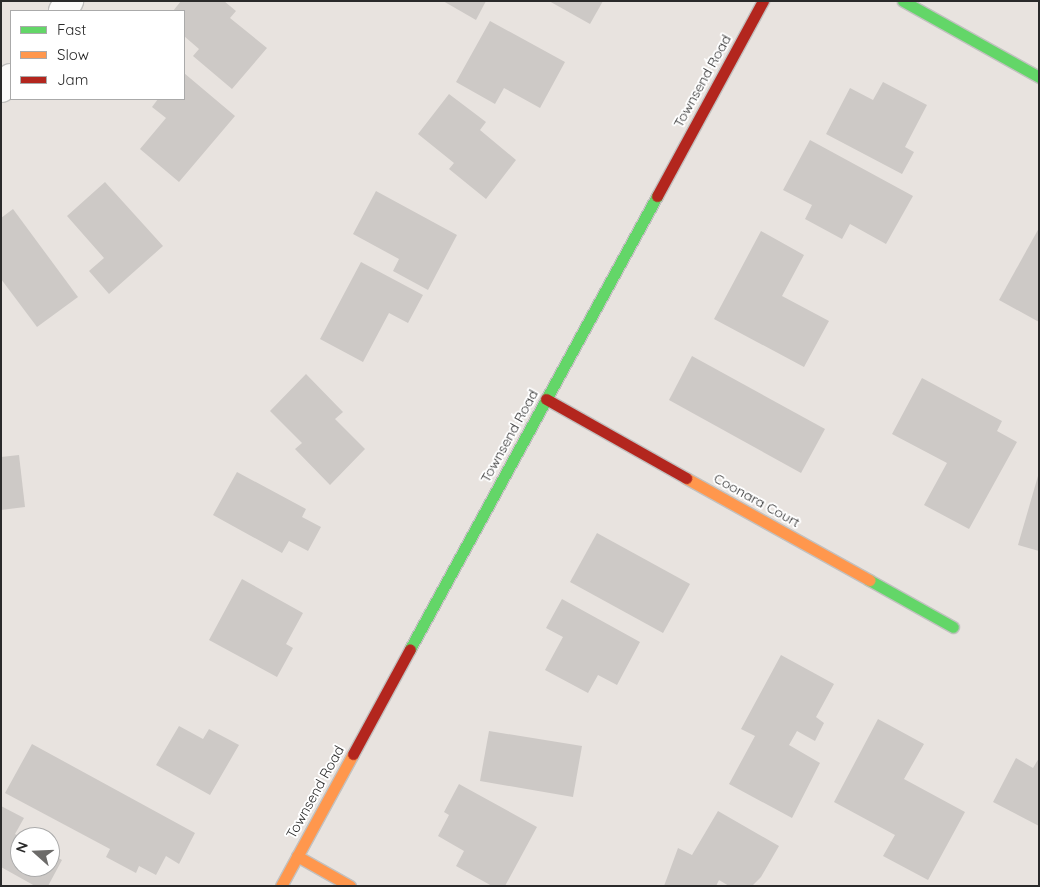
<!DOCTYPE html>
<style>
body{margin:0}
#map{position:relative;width:1040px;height:887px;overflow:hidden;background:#e8e3df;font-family:Quicksand,sans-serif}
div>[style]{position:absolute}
.building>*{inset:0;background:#cdc9c6}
.roads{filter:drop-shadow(1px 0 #c2c1c0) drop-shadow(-1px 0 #c2c1c0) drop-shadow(0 1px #c2c1c0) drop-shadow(0 -1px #c2c1c0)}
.street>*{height:28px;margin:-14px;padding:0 14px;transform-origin:14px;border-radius:14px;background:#fcfbfa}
.fast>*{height:11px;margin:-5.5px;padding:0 5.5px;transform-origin:5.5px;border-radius:5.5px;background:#63d668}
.slow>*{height:11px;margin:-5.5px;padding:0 5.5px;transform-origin:5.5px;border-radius:5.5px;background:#ff974d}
.jam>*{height:11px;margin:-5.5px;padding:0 5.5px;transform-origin:5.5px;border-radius:5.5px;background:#b3261e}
span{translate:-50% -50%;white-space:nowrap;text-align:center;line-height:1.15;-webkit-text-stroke:4px #fff;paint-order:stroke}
.street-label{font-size:14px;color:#2a2a2a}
.frame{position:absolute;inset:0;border:2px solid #2a2a2a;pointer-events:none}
.legend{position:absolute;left:10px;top:10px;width:175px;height:90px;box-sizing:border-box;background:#fff;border:1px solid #aaa;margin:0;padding:6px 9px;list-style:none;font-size:15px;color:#2a2a2a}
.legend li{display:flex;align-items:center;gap:10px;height:25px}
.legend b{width:25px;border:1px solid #aaa}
.north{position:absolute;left:10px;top:827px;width:50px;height:50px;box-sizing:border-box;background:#fff;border:1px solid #aaa;border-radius:50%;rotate:290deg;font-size:14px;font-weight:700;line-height:20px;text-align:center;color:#2a2a2a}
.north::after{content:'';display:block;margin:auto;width:18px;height:22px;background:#6c6b69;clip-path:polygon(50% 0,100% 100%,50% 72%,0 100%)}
</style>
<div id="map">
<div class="building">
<i style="clip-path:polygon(181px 1px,224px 1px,236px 11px,230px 18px,267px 48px,232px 89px,193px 56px,199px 49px,184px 36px,184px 11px,173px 11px)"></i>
<i style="clip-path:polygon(443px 1px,486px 1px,476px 20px)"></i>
<i style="clip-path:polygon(549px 1px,603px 1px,590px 24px)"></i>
<i style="clip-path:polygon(490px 21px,565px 62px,540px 108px,504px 88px,495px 104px,456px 82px)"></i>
<i style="clip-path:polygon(184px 73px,235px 116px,179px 182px,140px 149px,166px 118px,152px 107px,158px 99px,184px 99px)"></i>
<i style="clip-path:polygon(883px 82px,927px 105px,905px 147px,914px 152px,902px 174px,826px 134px,850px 88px,873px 100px)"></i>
<i style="clip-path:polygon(449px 94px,486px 122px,480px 130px,516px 160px,486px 199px,449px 169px,454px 163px,418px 134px)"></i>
<i style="clip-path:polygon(810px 140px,913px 196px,886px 244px,850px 224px,842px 239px,805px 219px,812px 205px,783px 190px)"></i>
<i style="clip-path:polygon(105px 182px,163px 246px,109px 294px,89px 271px,104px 258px,67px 216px)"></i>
<i style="clip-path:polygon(376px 191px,457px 235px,428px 290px,393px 271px,399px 259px,353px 234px)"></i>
<i style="clip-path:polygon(13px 209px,78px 297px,37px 327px,1px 279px,1px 218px)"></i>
<i style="clip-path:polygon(1039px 228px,1039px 322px,999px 300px)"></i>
<i style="clip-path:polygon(761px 231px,804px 255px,782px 296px,829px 321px,804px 367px,714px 319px)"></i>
<i style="clip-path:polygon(361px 262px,423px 295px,408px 323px,389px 313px,363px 362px,320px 339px)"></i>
<i style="clip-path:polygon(692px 356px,825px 429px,801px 473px,669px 400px)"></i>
<i style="clip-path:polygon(306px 374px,343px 412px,335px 419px,365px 449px,330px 485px,295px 449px,302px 443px,270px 411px)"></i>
<i style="clip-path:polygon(922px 378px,1002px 421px,997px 431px,1017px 442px,969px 529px,924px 505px,947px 463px,892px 434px)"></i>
<i style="clip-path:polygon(19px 455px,25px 507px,1px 510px,1px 457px)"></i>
<i style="clip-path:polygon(237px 472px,306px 509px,302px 517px,321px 527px,308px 551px,289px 541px,282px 553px,213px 515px)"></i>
<i style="clip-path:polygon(1038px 476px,1039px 476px,1039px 551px,1018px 545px)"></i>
<i style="clip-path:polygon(597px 533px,690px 584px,663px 633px,570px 582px)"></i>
<i style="clip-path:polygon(242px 579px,303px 613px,286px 644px,293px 648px,277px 677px,209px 640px)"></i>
<i style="clip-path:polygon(562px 599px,640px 642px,617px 685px,598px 675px,588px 693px,545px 670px,563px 637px,546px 628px)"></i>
<i style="clip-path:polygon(781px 655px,834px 684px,816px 717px,824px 723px,815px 741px,797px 731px,789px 745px,820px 763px,792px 818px,729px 784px,755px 736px,741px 729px)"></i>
<i style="clip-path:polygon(878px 719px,924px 744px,904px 779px,965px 812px,928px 880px,883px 856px,895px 835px,834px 802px)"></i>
<i style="clip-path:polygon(179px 726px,203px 739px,209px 729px,239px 745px,210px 795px,156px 765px)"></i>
<i style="clip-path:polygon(489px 731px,582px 746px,573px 797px,480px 781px)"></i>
<i style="clip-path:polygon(32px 744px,195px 833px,179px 864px,166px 856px,156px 875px,139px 866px,136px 873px,106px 857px,110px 849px,5px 793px)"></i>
<i style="clip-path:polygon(1016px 758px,1033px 768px,1039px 758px,1039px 826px,993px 802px)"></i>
<i style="clip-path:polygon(459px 784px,537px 827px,505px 886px,492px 886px,456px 866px,464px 851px,438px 836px,449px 815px,444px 812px)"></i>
<i style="clip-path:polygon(1px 806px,24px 818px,15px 834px,20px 837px,20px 867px,50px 867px,50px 853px,62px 860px,48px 886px,35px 886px,1px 867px)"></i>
<i style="clip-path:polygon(718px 811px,779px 846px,761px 877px,752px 886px,729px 886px,719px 880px,716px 886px,664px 886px,678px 848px,692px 855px)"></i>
</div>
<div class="roads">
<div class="street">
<i style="left:63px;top:11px;width:12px;rotate:-59deg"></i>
<i style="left:1px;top:88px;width:14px;rotate:-45deg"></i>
</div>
<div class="fast">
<i style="left:903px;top:1px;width:156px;rotate:29.2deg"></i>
<i style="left:869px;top:580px;width:96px;rotate:29.2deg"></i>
<i style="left:410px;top:649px;width:516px;rotate:-61.4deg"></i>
</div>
<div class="slow">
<i style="left:686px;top:478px;width:210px;rotate:29.1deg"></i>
<i style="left:297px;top:856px;width:61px;rotate:29.5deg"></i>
<i style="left:281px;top:886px;width:150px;rotate:-61.4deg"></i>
</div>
<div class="jam">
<i style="left:657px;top:196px;width:222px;rotate:-61.5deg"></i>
<i style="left:546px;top:399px;width:161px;rotate:29.4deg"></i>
<i style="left:353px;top:754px;width:119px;rotate:-61.5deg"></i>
</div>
</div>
<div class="street-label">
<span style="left:702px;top:81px;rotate:-61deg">Townsend Road</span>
<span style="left:509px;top:436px;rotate:-61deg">Townsend Road</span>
<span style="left:757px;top:500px;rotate:29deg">Coonara Court</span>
<span style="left:315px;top:792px;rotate:-61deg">Townsend Road</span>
</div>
<div class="frame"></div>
<ul class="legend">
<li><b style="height:6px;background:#63d668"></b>Fast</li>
<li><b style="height:6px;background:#ff974d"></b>Slow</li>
<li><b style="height:6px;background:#b3261e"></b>Jam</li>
</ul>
<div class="north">N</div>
</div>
